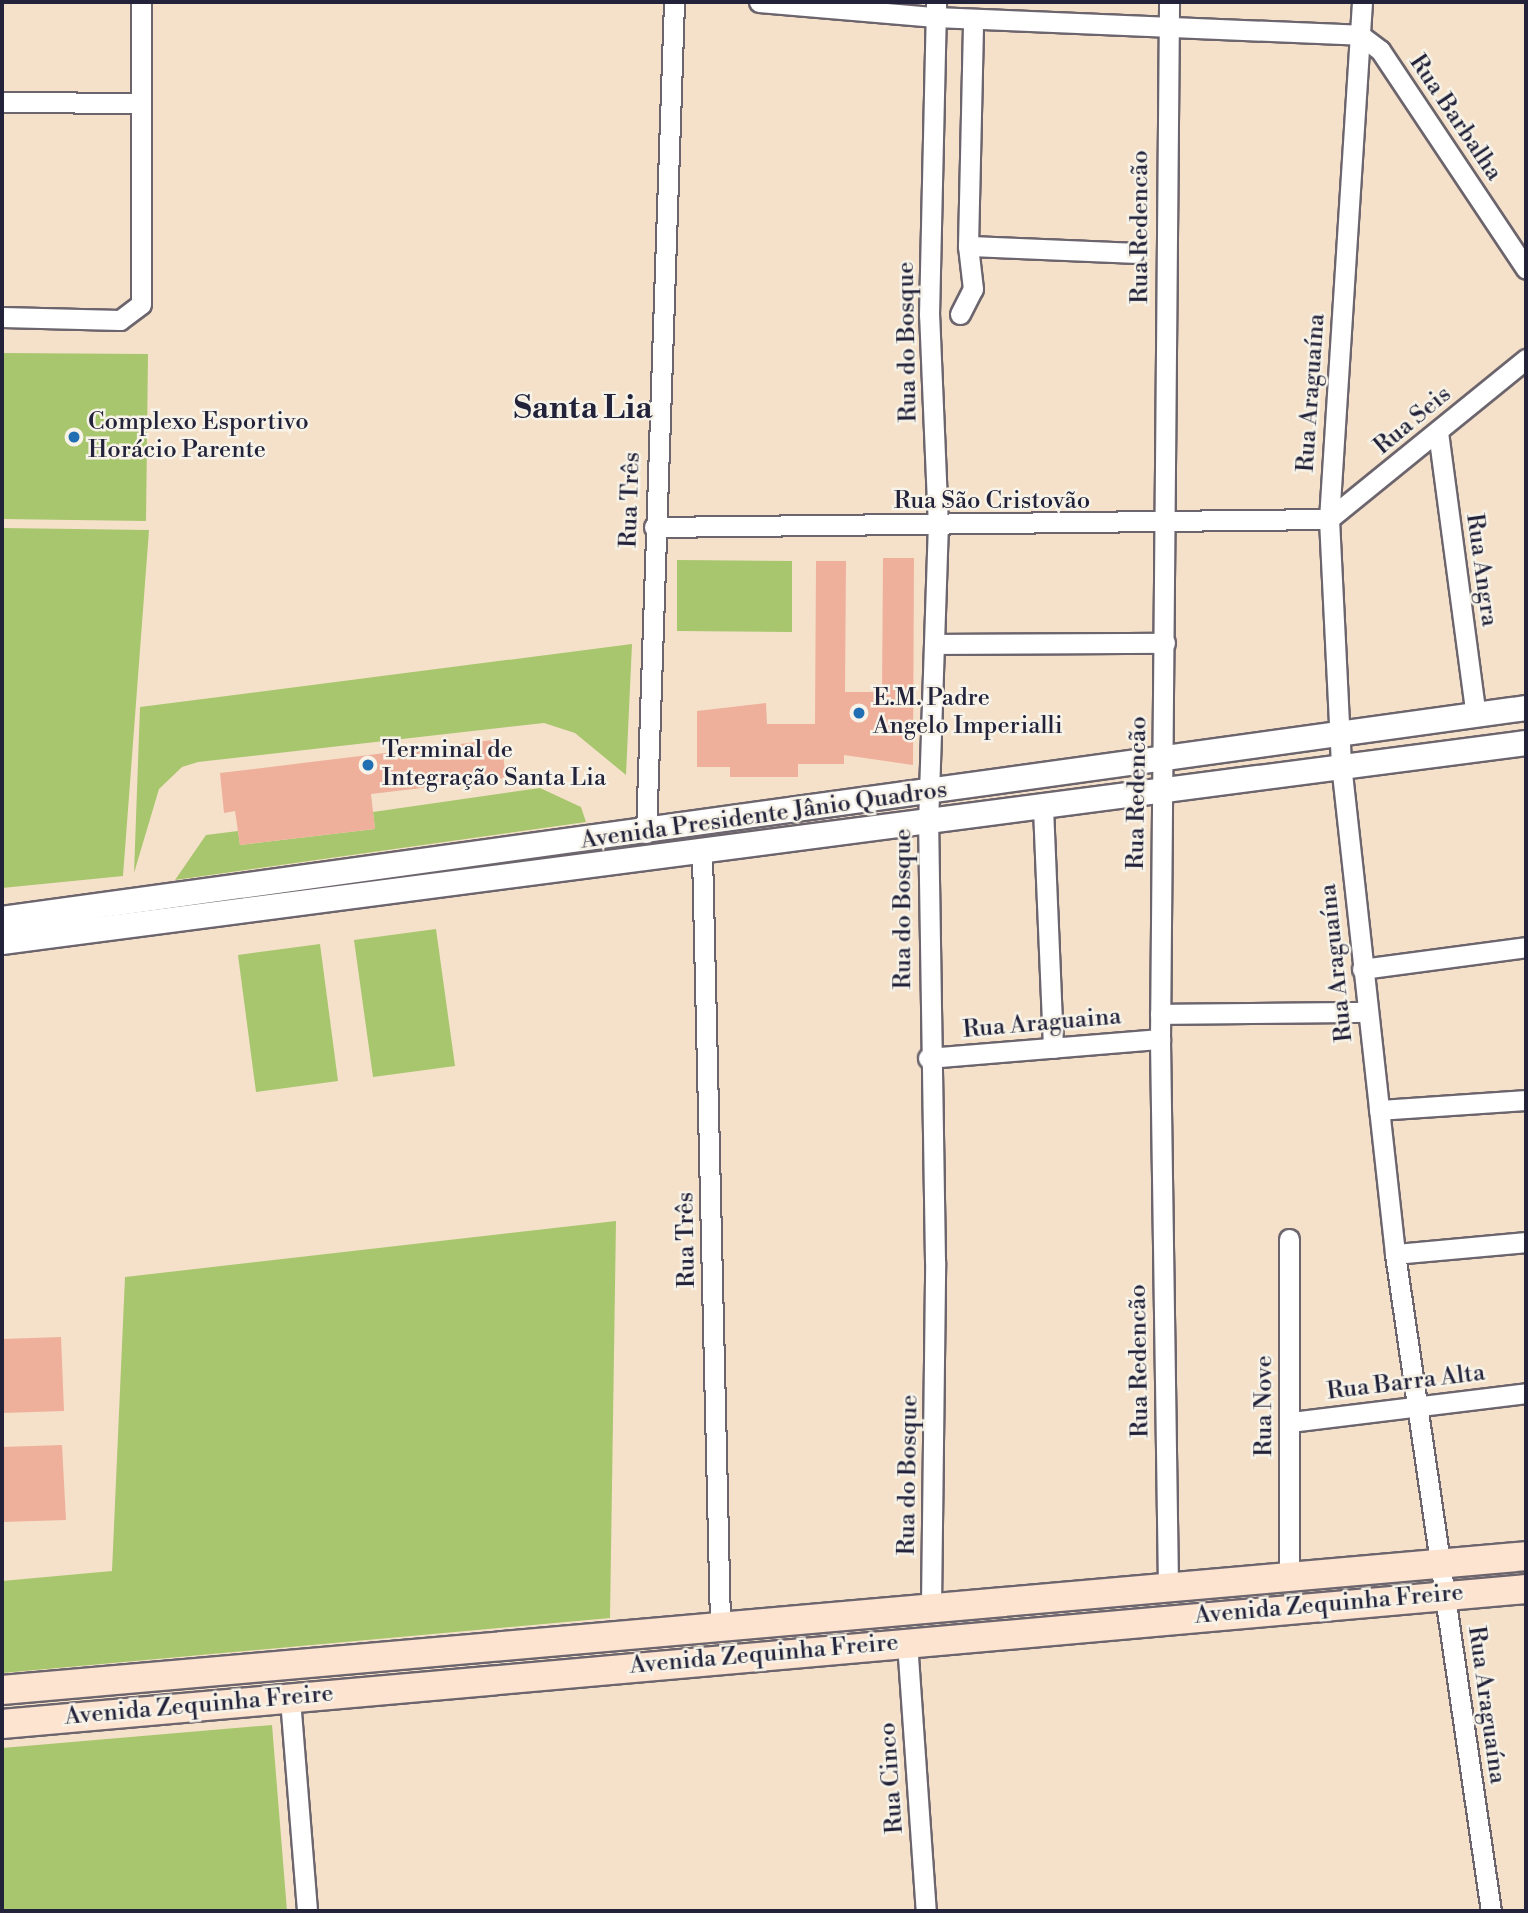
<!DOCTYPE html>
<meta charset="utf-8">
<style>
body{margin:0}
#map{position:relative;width:1528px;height:1913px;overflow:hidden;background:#f5e1c9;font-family:"Libre Bodoni",serif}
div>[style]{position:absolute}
.green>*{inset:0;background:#a7c66e}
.building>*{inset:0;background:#eeb09b}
.roads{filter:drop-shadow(2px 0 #6c656d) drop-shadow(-2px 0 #6c656d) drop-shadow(0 2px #6c656d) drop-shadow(0 -2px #6c656d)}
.minor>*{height:19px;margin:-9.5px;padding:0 9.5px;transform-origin:9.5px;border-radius:9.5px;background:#fff}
.tertiary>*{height:24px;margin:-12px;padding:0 12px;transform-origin:12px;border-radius:12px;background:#fff}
.secondary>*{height:28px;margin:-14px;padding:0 14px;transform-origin:14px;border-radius:14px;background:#fde4d1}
.dots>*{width:19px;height:19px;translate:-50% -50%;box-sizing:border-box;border:4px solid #f7f3e8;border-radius:50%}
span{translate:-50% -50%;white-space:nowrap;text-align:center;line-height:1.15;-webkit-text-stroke:5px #f7f3e8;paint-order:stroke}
.street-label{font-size:24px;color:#22223b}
.poi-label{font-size:24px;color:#22223b}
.left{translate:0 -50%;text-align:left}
.district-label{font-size:32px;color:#22223b;font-weight:700}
.frame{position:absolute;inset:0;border:4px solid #22223b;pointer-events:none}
</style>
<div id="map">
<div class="green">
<i style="clip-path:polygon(2px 353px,148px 354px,146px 521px,2px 519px)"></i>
<i style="clip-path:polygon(2px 528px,149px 530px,123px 876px,2px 888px)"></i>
<i style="clip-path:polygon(677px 560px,792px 561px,792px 632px,677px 631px)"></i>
<i style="clip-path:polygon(632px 644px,626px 775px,575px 733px,544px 723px,198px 762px,182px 767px,159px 789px,134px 873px,140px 707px)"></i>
<i style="clip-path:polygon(540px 788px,581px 807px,586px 822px,175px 880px,206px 835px,238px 831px,240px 845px,375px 829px,373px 812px)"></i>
<i style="clip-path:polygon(436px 929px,455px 1066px,373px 1077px,354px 940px)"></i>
<i style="clip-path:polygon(320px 944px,338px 1081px,256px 1092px,238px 955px)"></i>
<i style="clip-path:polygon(616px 1221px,610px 1618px,2px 1673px,2px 1581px,112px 1571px,125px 1277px)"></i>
<i style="clip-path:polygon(272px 1725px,287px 1911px,2px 1911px,2px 1748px)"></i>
</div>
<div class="building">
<i style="clip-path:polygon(883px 558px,914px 558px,913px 765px,844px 755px,844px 764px,798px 764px,798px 777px,730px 777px,730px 767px,697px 767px,697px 711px,766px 703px,767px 724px,815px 724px,816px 561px,846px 561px,845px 692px,882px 692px)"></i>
<i style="clip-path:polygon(501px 739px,506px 778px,371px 794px,375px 829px,240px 845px,235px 811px,224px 813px,220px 773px)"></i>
<i style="clip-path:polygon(61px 1337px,64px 1411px,2px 1413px,2px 1339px)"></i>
<i style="clip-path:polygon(62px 1445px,66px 1520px,2px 1522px,2px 1447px)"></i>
</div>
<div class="roads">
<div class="minor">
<i style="left:759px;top:2px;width:177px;rotate:4.9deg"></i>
<i style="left:935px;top:17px;width:425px;rotate:2.4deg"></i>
<i style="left:1360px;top:35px;width:25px;rotate:37deg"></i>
<i style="left:1380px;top:50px;width:263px;rotate:56.3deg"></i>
<i style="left:1362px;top:2px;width:518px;rotate:93.65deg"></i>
<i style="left:1329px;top:519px;width:245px;rotate:87.2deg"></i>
<i style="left:1341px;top:764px;width:493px;rotate:83.7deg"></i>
<i style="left:1395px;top:1254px;width:664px;rotate:81.69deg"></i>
<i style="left:2px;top:102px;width:137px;rotate:0.4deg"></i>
<i style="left:968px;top:246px;width:166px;rotate:2.4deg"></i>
<i style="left:960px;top:314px;width:28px;rotate:-63deg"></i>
<i style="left:973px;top:289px;width:43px;rotate:-96.6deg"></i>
<i style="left:968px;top:246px;width:227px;rotate:-88.7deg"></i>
<i style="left:2px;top:317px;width:118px;rotate:1.5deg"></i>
<i style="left:120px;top:320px;width:26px;rotate:-37deg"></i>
<i style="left:141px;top:304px;width:302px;rotate:-90deg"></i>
<i style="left:1438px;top:432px;width:286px;rotate:82.4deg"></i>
<i style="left:654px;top:527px;width:675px;rotate:-0.68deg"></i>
<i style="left:1329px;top:519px;width:254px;rotate:-39.1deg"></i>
<i style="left:936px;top:644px;width:229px;rotate:-0.3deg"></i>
<i style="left:1043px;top:808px;width:240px;rotate:87.6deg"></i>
<i style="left:646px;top:833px;width:831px;rotate:-88.07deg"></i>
<i style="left:702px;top:854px;width:771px;rotate:88.66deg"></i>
<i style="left:1362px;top:969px;width:165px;rotate:-7.6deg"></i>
<i style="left:1160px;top:1014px;width:207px;rotate:-0.6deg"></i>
<i style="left:928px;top:1058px;width:233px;rotate:-4.7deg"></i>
<i style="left:1379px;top:1110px;width:147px;rotate:-3.9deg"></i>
<i style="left:1395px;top:1254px;width:132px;rotate:-5.2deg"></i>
<i style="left:1291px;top:1422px;width:237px;rotate:-7deg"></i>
<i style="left:1289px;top:1573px;width:334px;rotate:-90deg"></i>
<i style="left:1168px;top:1586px;width:547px;rotate:-90.84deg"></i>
<i style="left:1160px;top:1039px;width:1037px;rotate:-89.5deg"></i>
<i style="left:931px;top:1606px;width:345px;rotate:-89.3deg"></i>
<i style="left:935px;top:1261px;width:437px;rotate:-90.9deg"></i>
<i style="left:928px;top:824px;width:297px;rotate:-88.1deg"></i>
<i style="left:938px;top:527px;width:212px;rotate:-92.4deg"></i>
<i style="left:929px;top:315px;width:313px;rotate:-88.7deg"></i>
<i style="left:907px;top:1642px;width:270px;rotate:86deg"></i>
<i style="left:290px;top:1699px;width:213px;rotate:85.4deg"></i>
</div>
<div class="tertiary">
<i style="left:2px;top:919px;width:1539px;rotate:-7.88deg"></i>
<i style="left:2px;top:942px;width:1537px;rotate:-7.44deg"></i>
</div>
<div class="secondary">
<i style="left:2px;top:1690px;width:1530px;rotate:-5.02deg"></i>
<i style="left:2px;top:1724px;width:1530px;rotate:-5.06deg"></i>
</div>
</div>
<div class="dots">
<i style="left:74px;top:437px;background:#1f6fb2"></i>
<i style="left:859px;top:713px;background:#1f6fb2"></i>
<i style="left:368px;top:765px;background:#1f6fb2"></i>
</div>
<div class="street-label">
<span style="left:1455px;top:118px;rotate:56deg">Rua Barbalha</span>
<span style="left:1141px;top:227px;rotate:-90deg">Rua Redencão</span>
<span style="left:908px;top:342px;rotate:-91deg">Rua do Bosque</span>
<span style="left:1312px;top:393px;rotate:-86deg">Rua Araguaína</span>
<span style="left:1413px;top:421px;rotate:-40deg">Rua Seis</span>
<span style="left:631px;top:500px;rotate:-88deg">Rua Três</span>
<span style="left:992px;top:502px">Rua São Cristovão</span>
<span style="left:1481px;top:570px;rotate:82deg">Rua Angra</span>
<span style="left:1138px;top:793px;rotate:-89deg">Rua Redencão</span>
<span style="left:764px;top:816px;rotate:-8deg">Avenida Presidente Jânio Quadros</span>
<span style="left:904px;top:909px;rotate:-90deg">Rua do Bosque</span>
<span style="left:1337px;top:963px;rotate:-96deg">Rua Araguaína</span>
<span style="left:1042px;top:1024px;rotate:-5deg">Rua Araguaina</span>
<span style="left:687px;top:1240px;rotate:-91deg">Rua Três</span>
<span style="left:1140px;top:1361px;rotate:-91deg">Rua Redencão</span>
<span style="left:1406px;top:1383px;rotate:-7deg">Rua Barra Alta</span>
<span style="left:1265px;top:1406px;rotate:-90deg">Rua Nove</span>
<span style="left:909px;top:1475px;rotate:-89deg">Rua do Bosque</span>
<span style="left:1329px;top:1605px;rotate:-5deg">Avenida Zequinha Freire</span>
<span style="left:764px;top:1655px;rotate:-5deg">Avenida Zequinha Freire</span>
<span style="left:1486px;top:1705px;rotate:82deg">Rua Araguaína</span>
<span style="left:199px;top:1706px;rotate:-5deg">Avenida Zequinha Freire</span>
<span style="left:892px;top:1778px;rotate:-94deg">Rua Cinco</span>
</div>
<div class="poi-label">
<span class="left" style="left:88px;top:437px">Complexo Esportivo<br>Horácio Parente</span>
<span class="left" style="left:873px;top:713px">E.M. Padre<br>Angelo Imperialli</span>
<span class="left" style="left:382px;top:765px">Terminal de<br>Integração Santa Lia</span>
</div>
<div class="district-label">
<span style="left:583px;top:408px">Santa Lia</span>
</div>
<div class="frame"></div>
</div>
